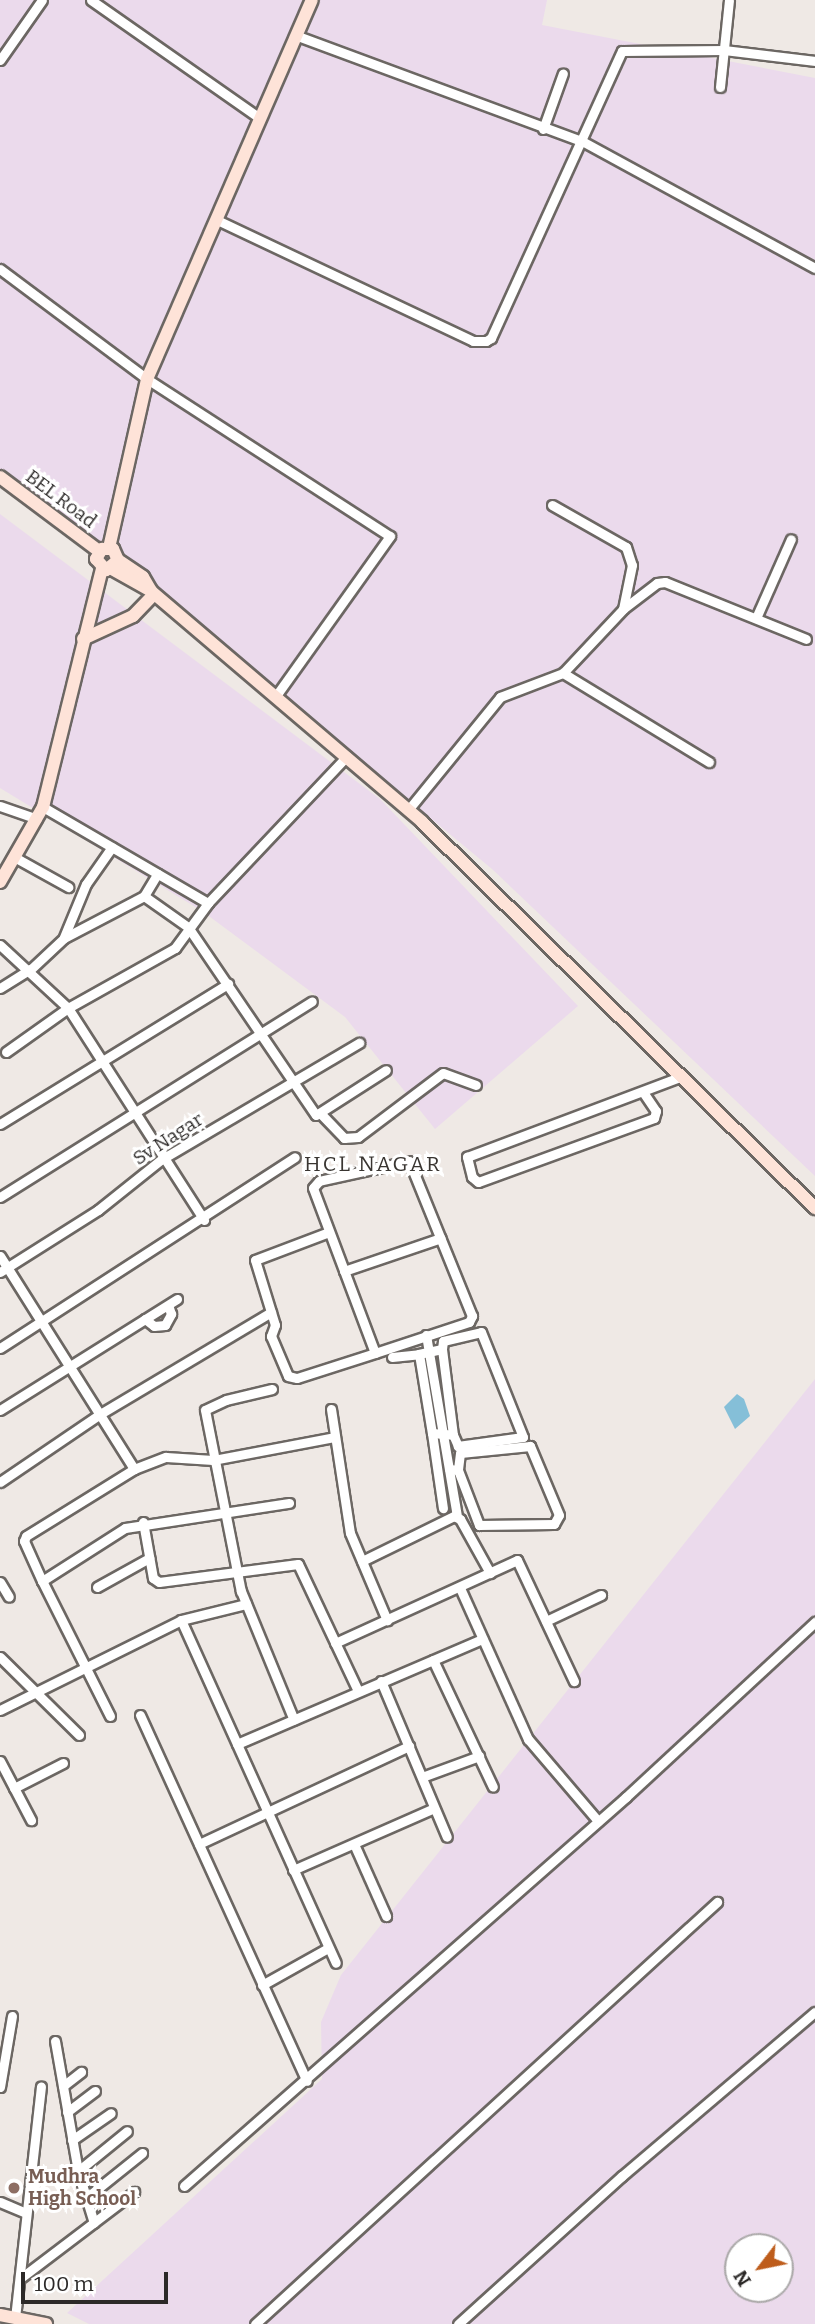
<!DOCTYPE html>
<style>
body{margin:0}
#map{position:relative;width:815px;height:2324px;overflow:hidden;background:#efe9e5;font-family:Bitter,serif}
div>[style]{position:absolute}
.industrial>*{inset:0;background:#ebdaec}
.water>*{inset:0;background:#85bfd8}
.roads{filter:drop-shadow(2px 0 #6c6763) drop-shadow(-2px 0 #6c6763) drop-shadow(0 2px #6c6763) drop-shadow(0 -2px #6c6763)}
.street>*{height:9px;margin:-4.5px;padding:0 4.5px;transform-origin:4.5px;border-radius:4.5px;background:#fff}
.secondary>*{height:12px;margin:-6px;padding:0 6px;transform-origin:6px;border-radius:6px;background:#fee3d8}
.dots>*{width:19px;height:19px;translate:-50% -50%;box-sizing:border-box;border:4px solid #fff;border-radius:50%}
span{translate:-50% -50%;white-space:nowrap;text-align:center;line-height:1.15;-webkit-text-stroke:6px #fff;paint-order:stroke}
.street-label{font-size:19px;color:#2c2928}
.education-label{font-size:19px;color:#785e54;font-weight:700}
.left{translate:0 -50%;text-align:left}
.neighbourhood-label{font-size:21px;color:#393531;letter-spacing:2px}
.north{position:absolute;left:724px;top:2233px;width:70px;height:70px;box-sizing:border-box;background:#fff;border:2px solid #aba9a9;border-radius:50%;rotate:238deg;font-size:19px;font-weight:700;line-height:28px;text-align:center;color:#2c2928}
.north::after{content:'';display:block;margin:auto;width:24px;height:32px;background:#be5d1c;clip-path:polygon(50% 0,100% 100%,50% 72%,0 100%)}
.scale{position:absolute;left:21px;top:2272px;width:147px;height:32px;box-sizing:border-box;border:4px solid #2c2928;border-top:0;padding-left:9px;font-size:21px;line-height:24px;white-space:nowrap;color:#2c2928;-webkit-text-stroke:5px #fff;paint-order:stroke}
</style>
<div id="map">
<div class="industrial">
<i style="clip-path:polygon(0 0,547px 0,542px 25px,815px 78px,815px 1176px,492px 869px,157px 592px,0 475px)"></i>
<i style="clip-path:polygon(0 514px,380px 799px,578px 1006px,435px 1129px,345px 1017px,202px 911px,0 788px)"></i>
<i style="clip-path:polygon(evenodd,815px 1379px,815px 2324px,89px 2324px,67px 2313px,322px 2079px,321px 2022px,341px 1975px,815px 1379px,738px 2247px,780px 2247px,780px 2289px,738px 2289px,738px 2247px)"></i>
</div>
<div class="water">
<i style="clip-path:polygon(737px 1394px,744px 1399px,750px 1416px,735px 1429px,724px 1407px)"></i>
</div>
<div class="roads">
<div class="street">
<i style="left:91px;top:0;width:204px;rotate:35deg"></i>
<i style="left:295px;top:35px;width:306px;rotate:20.3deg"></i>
<i style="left:582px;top:141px;width:265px;rotate:28.6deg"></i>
<i style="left:0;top:60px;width:73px;rotate:-55deg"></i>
<i style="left:720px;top:87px;width:87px;rotate:-84.1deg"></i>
<i style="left:543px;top:129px;width:59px;rotate:-70.3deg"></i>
<i style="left:215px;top:219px;width:285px;rotate:25.3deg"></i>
<i style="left:473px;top:341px;width:13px"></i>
<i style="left:486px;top:341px;width:6px;rotate:-31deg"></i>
<i style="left:491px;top:338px;width:315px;rotate:-65.5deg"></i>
<i style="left:622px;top:51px;width:102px;rotate:-0.6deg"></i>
<i style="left:724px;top:50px;width:92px;rotate:6.9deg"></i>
<i style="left:0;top:269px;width:184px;rotate:36.8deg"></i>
<i style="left:147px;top:379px;width:289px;rotate:32.9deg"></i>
<i style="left:390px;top:536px;width:196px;rotate:125.5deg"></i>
<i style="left:552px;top:505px;width:85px;rotate:29.6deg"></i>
<i style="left:626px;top:547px;width:19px;rotate:72deg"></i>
<i style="left:632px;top:565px;width:45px;rotate:101.6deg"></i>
<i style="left:756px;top:618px;width:86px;rotate:-66.1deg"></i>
<i style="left:563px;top:673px;width:171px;rotate:31.4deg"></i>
<i style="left:0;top:806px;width:39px;rotate:19deg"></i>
<i style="left:43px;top:807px;width:191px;rotate:30.2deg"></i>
<i style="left:208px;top:903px;width:202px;rotate:-46.6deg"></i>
<i style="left:408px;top:810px;width:146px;rotate:-50.8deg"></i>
<i style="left:500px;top:697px;width:67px;rotate:-20.9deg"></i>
<i style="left:563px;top:673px;width:88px;rotate:-46.8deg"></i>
<i style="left:623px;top:609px;width:43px;rotate:-37.4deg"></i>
<i style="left:657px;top:583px;width:8px;rotate:-7deg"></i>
<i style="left:665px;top:582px;width:152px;rotate:22deg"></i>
<i style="left:16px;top:858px;width:60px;rotate:29.1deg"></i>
<i style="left:144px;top:896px;width:26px;rotate:-59deg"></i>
<i style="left:64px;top:937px;width:57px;rotate:-67.5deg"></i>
<i style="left:86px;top:884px;width:45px;rotate:-54.9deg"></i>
<i style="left:0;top:945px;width:93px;rotate:42.8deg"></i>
<i style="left:68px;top:1008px;width:252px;rotate:57.3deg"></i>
<i style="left:0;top:988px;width:36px;rotate:-32deg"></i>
<i style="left:31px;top:969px;width:45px;rotate:-43.2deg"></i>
<i style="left:64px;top:938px;width:90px;rotate:-27.7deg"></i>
<i style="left:144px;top:896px;width:54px;rotate:35.2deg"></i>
<i style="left:188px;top:927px;width:227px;rotate:55.8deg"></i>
<i style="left:316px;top:1115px;width:83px;rotate:-32.7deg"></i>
<i style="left:6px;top:1052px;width:76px;rotate:-35.4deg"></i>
<i style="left:68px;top:1008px;width:123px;rotate:-29.3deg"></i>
<i style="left:175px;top:948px;width:56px;rotate:-53.7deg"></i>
<i style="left:643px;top:1092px;width:23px;rotate:56deg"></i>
<i style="left:656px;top:1111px;width:7px;rotate:106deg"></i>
<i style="left:654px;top:1118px;width:187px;rotate:160deg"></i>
<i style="left:478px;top:1182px;width:8px;rotate:-140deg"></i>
<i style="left:472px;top:1177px;width:21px;rotate:-104deg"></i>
<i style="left:467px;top:1157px;width:228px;rotate:-20.6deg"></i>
<i style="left:322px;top:1115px;width:32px;rotate:46deg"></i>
<i style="left:344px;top:1138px;width:14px;rotate:-4deg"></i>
<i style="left:358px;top:1137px;width:106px;rotate:-37deg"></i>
<i style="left:443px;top:1073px;width:35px;rotate:20deg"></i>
<i style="left:0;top:1124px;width:268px;rotate:-31.6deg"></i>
<i style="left:0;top:1197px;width:368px;rotate:-32.1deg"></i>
<i style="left:329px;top:1232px;width:79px;rotate:159.3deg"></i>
<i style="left:255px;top:1260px;width:68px;rotate:72.9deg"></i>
<i style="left:275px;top:1325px;width:12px;rotate:110deg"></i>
<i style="left:271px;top:1336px;width:43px;rotate:67deg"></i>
<i style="left:288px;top:1376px;width:9px;rotate:13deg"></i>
<i style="left:297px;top:1378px;width:82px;rotate:-17.8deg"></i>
<i style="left:375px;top:1353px;width:99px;rotate:-18.3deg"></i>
<i style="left:469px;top:1322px;width:7px;rotate:-63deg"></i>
<i style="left:472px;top:1316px;width:167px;rotate:-112.1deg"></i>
<i style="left:409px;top:1161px;width:92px;rotate:167.5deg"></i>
<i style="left:319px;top:1181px;width:9px;rotate:131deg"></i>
<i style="left:313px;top:1188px;width:176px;rotate:69.4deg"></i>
<i style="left:0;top:1256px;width:252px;rotate:57.8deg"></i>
<i style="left:344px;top:1271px;width:102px;rotate:-18.8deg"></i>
<i style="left:0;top:1272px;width:116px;rotate:-32.3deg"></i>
<i style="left:98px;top:1210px;width:82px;rotate:-38.6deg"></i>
<i style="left:162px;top:1159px;width:229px;rotate:-30.5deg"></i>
<i style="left:145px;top:1319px;width:11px;rotate:38deg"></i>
<i style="left:154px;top:1326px;width:11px;rotate:-5deg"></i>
<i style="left:165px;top:1325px;width:13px;rotate:-61deg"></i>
<i style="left:171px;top:1314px;width:9px;rotate:-108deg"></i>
<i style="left:426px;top:1335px;width:185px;rotate:80.3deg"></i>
<i style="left:0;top:1348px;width:351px;rotate:-32.9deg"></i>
<i style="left:442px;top:1349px;width:8px;rotate:-83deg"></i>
<i style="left:443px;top:1341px;width:39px;rotate:-13deg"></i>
<i style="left:481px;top:1332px;width:113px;rotate:68.2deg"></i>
<i style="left:523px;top:1437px;width:66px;rotate:172.1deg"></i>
<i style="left:458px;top:1446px;width:12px;rotate:-114deg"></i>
<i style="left:392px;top:1357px;width:27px;rotate:-6deg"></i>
<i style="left:419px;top:1354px;width:80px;rotate:80.7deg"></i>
<i style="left:432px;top:1433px;width:21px;rotate:5deg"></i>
<i style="left:453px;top:1435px;width:87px;rotate:-97.3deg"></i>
<i style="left:442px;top:1349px;width:24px;rotate:168deg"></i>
<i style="left:272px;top:1389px;width:47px;rotate:166.6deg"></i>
<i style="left:226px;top:1400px;width:23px;rotate:155deg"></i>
<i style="left:205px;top:1410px;width:185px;rotate:78.8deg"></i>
<i style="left:241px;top:1591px;width:139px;rotate:67.7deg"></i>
<i style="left:331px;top:1409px;width:125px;rotate:81.3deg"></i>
<i style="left:350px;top:1533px;width:95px;rotate:67deg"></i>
<i style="left:0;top:1410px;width:209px;rotate:-32.1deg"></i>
<i style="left:432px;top:1433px;width:76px;rotate:81.7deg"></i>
<i style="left:449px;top:1469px;width:9px;rotate:6deg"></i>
<i style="left:458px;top:1470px;width:59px;rotate:69.1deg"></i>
<i style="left:479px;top:1525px;width:75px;rotate:-0.8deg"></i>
<i style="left:554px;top:1524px;width:10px;rotate:-61deg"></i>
<i style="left:559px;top:1515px;width:75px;rotate:-112.8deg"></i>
<i style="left:530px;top:1446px;width:70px;rotate:174.3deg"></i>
<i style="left:460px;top:1453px;width:17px;rotate:97deg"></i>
<i style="left:0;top:1482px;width:121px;rotate:-34.2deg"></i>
<i style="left:100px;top:1414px;width:199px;rotate:-30.8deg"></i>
<i style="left:143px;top:1522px;width:57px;rotate:79.9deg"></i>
<i style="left:153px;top:1578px;width:7px;rotate:34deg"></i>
<i style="left:159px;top:1582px;width:140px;rotate:-7.4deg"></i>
<i style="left:298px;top:1564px;width:140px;rotate:64.7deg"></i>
<i style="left:362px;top:1561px;width:102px;rotate:-26.1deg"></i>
<i style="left:454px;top:1516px;width:7px;rotate:27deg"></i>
<i style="left:460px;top:1519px;width:62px;rotate:60.9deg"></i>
<i style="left:42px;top:1581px;width:98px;rotate:-32.6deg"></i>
<i style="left:125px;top:1528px;width:166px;rotate:-8.7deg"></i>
<i style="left:0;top:1582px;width:17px;rotate:59deg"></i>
<i style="left:97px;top:1587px;width:60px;rotate:-29.1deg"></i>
<i style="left:460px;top:1588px;width:166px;rotate:65.8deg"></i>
<i style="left:528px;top:1739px;width:108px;rotate:49.5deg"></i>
<i style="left:181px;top:1620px;width:376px;rotate:65.7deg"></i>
<i style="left:546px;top:1621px;width:61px;rotate:-25.3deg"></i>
<i style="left:335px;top:1643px;width:200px;rotate:-24.5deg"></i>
<i style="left:517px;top:1560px;width:134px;rotate:64.8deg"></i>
<i style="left:0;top:1657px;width:111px;rotate:44.6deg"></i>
<i style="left:433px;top:1660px;width:140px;rotate:64.7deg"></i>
<i style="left:381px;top:1681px;width:169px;rotate:67.1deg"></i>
<i style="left:0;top:1710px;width:202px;rotate:-26.4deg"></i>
<i style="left:181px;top:1620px;width:67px;rotate:-13.8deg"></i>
<i style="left:140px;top:1715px;width:402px;rotate:65.5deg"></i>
<i style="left:110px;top:1716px;width:151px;rotate:-116.7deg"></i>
<i style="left:42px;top:1581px;width:44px;rotate:-114.2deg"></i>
<i style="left:24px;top:1541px;width:5px;rotate:-68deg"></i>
<i style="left:26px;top:1536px;width:127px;rotate:-31.8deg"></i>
<i style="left:134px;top:1469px;width:34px;rotate:-21deg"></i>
<i style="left:166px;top:1457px;width:47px;rotate:3.7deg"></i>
<i style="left:213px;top:1460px;width:124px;rotate:-10.7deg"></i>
<i style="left:237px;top:1744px;width:267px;rotate:-23.2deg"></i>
<i style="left:0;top:1761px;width:67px;rotate:62.3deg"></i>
<i style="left:422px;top:1777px;width:61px;rotate:-20.2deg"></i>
<i style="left:14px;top:1788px;width:55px;rotate:-27deg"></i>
<i style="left:199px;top:1844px;width:232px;rotate:-25deg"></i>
<i style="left:354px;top:1844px;width:79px;rotate:66deg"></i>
<i style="left:293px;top:1870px;width:154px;rotate:-23.7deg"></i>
<i style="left:262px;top:1985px;width:76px;rotate:-29.3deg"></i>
<i style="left:55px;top:2041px;width:132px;rotate:80deg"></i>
<i style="left:78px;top:2171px;width:54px;rotate:72.9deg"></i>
<i style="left:63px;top:2086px;width:23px;rotate:-38deg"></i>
<i style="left:0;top:2087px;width:72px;rotate:-80.4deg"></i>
<i style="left:67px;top:2112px;width:35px;rotate:-37deg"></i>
<i style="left:72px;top:2140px;width:47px;rotate:-34.7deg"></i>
<i style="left:78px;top:2171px;width:63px;rotate:-39.2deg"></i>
<i style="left:184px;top:2186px;width:589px;rotate:-41.35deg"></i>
<i style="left:626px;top:1797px;width:258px;rotate:-42.8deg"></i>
<i style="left:86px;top:2198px;width:72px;rotate:-38.8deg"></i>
<i style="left:0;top:2202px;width:28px;rotate:23deg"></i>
<i style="left:22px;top:2277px;width:141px;rotate:-37.2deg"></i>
<i style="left:15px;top:2318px;width:233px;rotate:-83.6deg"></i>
<i style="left:255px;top:2324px;width:626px;rotate:-42.41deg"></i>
<i style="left:458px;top:2324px;width:221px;rotate:-42.1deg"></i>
<i style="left:622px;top:2176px;width:253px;rotate:-40.4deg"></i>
</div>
<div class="secondary">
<i style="left:0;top:477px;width:124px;rotate:36.8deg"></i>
<i style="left:109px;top:548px;width:173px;rotate:-77.3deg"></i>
<i style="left:147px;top:379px;width:413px;rotate:-66.5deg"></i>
<i style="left:118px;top:560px;width:16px;rotate:140deg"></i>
<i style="left:106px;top:570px;width:15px;rotate:-132deg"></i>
<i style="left:96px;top:559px;width:12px;rotate:-59deg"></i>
<i style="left:102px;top:549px;width:11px"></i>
<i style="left:113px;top:549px;width:12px;rotate:66deg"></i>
<i style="left:118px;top:560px;width:30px;rotate:34deg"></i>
<i style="left:143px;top:577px;width:16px;rotate:60deg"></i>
<i style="left:112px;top:569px;width:45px;rotate:29.4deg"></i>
<i style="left:151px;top:591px;width:356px;rotate:40.4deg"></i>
<i style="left:422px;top:822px;width:551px;rotate:44.49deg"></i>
<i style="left:83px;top:639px;width:55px;rotate:-24.7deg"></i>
<i style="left:133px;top:616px;width:30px;rotate:-46deg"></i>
<i style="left:0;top:882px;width:86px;rotate:-60.2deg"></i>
<i style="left:43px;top:807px;width:245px;rotate:-76.1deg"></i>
<i style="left:0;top:2315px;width:47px;rotate:11.1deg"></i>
</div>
</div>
<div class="dots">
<i style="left:14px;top:2188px;background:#8d6e63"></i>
</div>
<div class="street-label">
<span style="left:61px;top:499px;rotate:37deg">BEL Road</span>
<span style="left:168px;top:1139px;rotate:-33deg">Sv Nagar</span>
</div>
<div class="education-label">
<span class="left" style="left:28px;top:2188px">Mudhra<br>High School</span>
</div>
<div class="neighbourhood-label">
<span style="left:373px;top:1164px">HCL NAGAR</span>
</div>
<div class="north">N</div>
<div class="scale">100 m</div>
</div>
